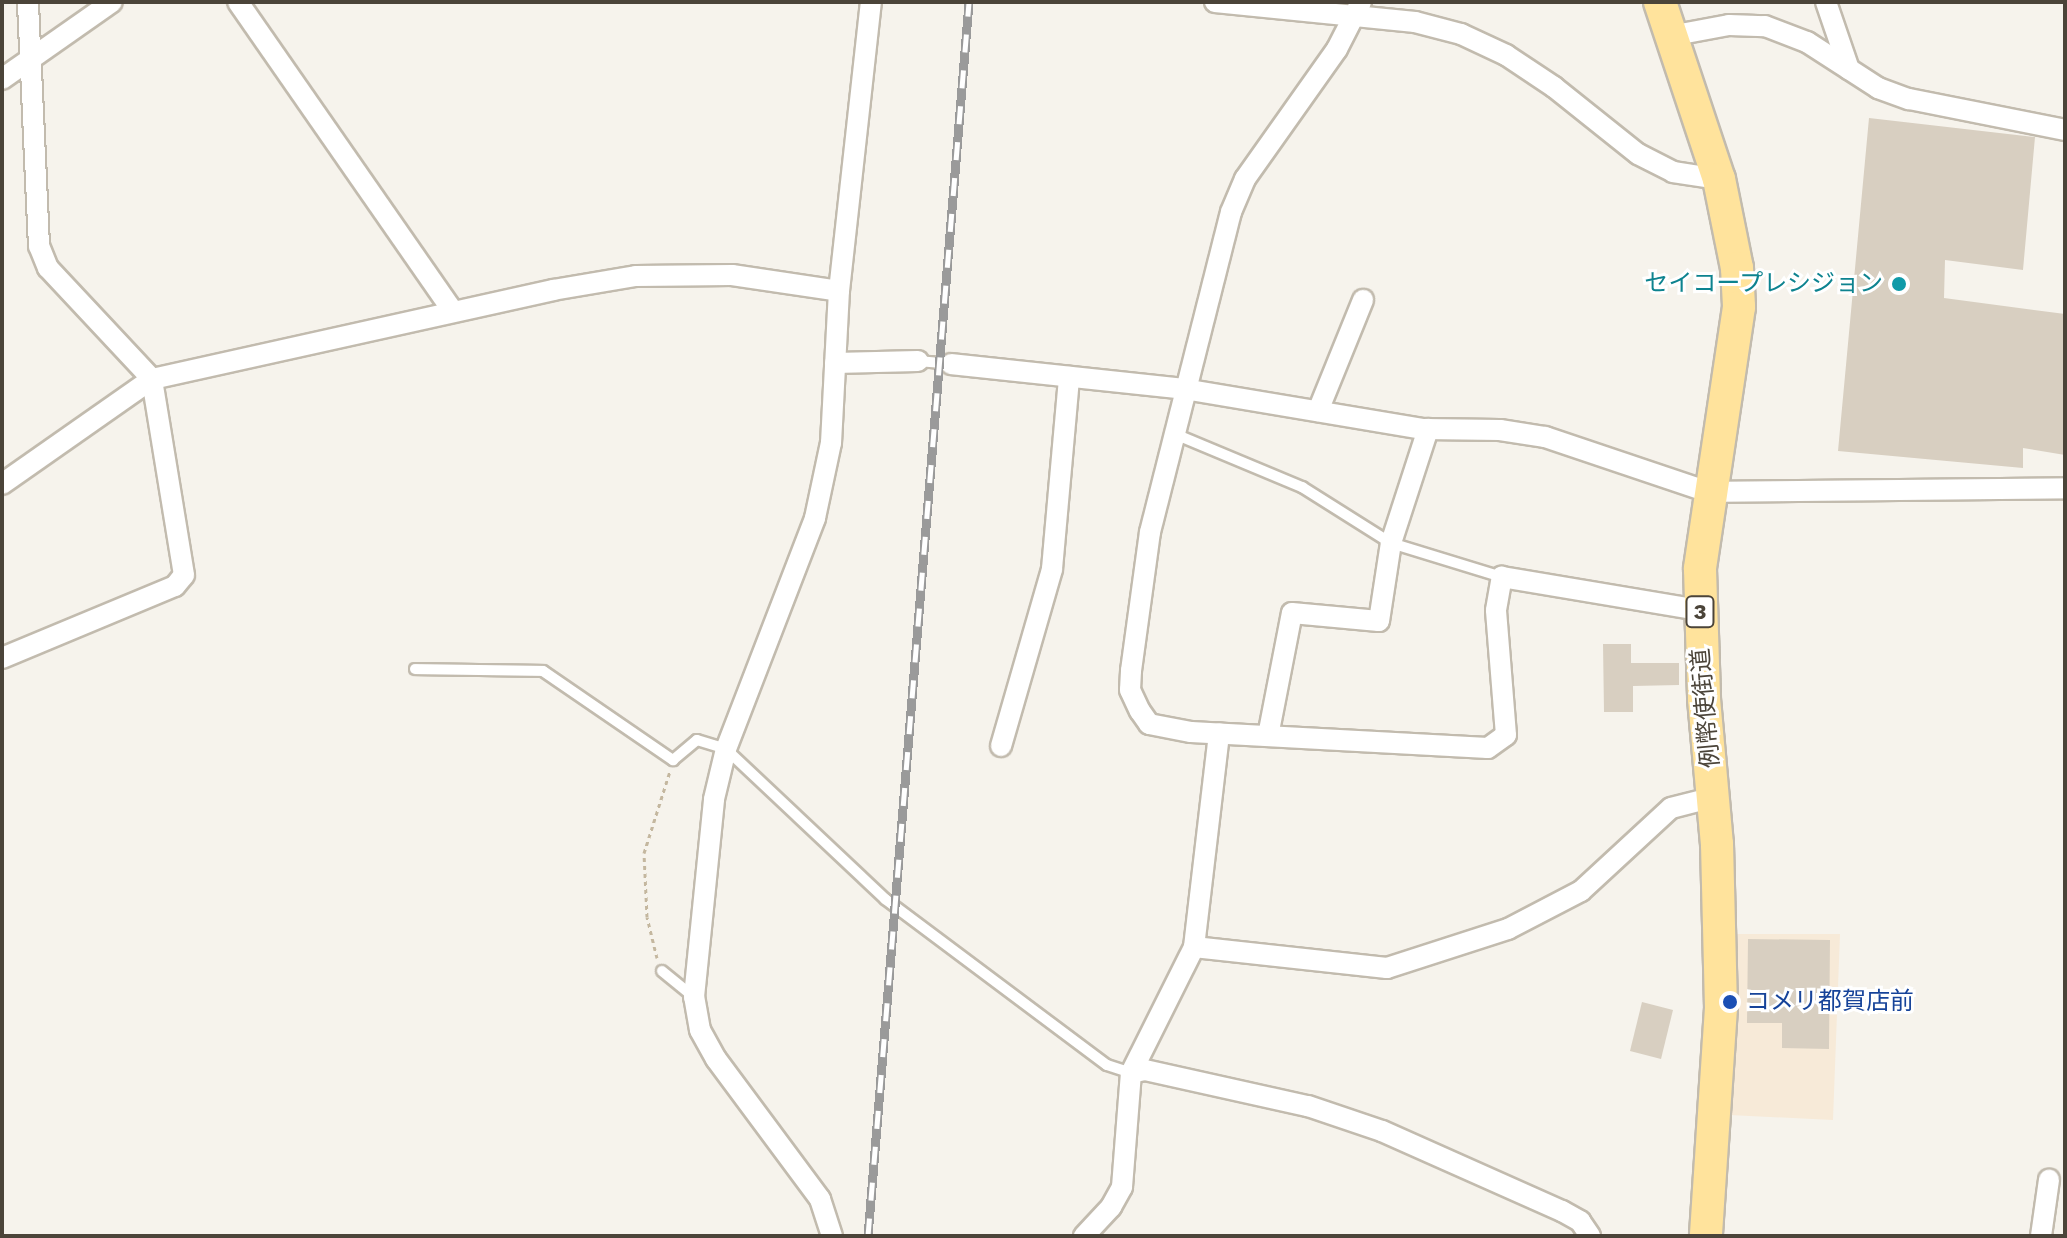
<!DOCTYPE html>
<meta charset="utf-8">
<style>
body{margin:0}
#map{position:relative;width:2067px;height:1238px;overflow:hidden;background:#f6f3ec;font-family:"Work Sans","Noto Sans JP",sans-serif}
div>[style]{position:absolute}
.commercial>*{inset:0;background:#f7ead8}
.building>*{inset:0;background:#d8cfc1}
.path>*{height:3px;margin-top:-1.5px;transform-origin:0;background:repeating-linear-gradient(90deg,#c4b79f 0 4px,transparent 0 8px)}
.roads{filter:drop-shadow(2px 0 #c2bbae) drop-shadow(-2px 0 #c2bbae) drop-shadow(0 2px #c2bbae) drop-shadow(0 -2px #c2bbae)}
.service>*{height:10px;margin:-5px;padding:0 5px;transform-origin:5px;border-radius:5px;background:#fff}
.minor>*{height:20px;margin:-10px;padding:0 10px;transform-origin:10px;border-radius:10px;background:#fff}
.primary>*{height:32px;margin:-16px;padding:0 16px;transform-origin:16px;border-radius:16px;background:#ffe39c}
.rail>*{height:9px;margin-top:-4.5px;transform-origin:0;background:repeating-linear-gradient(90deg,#fff 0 18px,#9a9a9a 0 36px);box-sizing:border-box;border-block:2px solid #9a9a9a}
.dots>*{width:22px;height:22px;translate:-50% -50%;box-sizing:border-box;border:4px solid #fff;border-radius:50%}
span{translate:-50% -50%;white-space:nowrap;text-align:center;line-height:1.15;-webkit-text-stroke:6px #fff;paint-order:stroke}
.shield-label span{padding:2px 6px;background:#fff;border:2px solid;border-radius:6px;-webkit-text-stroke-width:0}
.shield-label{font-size:22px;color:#4b4439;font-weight:700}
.culture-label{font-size:24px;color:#0d838f}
.right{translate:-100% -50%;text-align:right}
.street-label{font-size:24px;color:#4b4439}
.transit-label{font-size:24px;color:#164399}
.left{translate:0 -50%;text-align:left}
.frame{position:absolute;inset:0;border:4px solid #4b4439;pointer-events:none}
</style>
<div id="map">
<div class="commercial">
<i style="clip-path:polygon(1736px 934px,1840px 934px,1833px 1120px,1729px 1115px)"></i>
</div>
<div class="building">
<i style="clip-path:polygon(1869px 118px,2035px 137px,2023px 270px,1945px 260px,1944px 298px,2065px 314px,2065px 455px,2023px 448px,2023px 468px,1838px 451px)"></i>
<i style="clip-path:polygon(1603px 644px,1631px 644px,1631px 663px,1679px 663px,1679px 685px,1633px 686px,1633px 712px,1604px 712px)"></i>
<i style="clip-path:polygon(1748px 939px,1830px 940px,1829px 1049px,1782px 1048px,1782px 1023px,1747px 1023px)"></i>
<i style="clip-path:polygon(1642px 1002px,1673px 1010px,1661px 1059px,1630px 1051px)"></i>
</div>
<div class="path">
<i style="left:657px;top:958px;width:42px;rotate:-103.7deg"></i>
<i style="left:647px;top:917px;width:64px;rotate:-92.7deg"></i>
<i style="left:644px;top:853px;width:86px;rotate:-72.4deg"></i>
</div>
<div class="roads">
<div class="service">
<i style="left:918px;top:361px;width:33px;rotate:5deg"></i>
<i style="left:1175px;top:434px;width:138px;rotate:22.7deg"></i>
<i style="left:1302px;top:487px;width:105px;rotate:32.2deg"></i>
<i style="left:1391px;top:543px;width:116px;rotate:17deg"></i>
<i style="left:415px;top:669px;width:128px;rotate:0.9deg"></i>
<i style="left:543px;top:671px;width:158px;rotate:34.4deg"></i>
<i style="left:673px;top:760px;width:31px;rotate:-40deg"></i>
<i style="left:697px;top:740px;width:30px;rotate:17deg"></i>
<i style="left:726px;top:749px;width:219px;rotate:43.3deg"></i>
<i style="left:885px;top:899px;width:277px;rotate:36.8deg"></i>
<i style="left:1107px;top:1065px;width:25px;rotate:18deg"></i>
<i style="left:662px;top:971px;width:41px;rotate:39.1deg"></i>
</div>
<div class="minor">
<i style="left:238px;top:2px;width:376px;rotate:55.2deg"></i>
<i style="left:1215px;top:2px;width:201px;rotate:5.7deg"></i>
<i style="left:1415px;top:22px;width:48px;rotate:14.6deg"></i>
<i style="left:1461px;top:34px;width:50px;rotate:25deg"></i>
<i style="left:1506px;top:55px;width:58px;rotate:33.7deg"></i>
<i style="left:1554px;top:87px;width:107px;rotate:38.6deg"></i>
<i style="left:1638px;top:154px;width:39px;rotate:27deg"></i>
<i style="left:1673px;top:172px;width:47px;rotate:8.7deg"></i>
<i style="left:1361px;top:2px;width:53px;rotate:117.1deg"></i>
<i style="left:1337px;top:49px;width:159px;rotate:125.3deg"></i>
<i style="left:1245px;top:179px;width:36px;rotate:113deg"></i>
<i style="left:1231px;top:212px;width:330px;rotate:104.2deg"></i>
<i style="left:1150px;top:532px;width:140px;rotate:97.8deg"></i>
<i style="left:1131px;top:671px;width:19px;rotate:93deg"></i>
<i style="left:1130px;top:690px;width:23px;rotate:65deg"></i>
<i style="left:1140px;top:711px;width:16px;rotate:55deg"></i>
<i style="left:1149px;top:724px;width:43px;rotate:10.8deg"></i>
<i style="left:1191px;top:732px;width:297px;rotate:3.1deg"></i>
<i style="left:1488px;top:748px;width:22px;rotate:-36deg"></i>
<i style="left:1506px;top:735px;width:125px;rotate:-94.6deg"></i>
<i style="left:1496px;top:610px;width:34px;rotate:-80deg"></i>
<i style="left:1502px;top:577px;width:201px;rotate:9.5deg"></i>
<i style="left:1826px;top:2px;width:71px;rotate:71.1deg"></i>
<i style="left:1670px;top:36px;width:60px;rotate:-10.6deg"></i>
<i style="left:1729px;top:25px;width:36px;rotate:2deg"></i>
<i style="left:1765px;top:26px;width:45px;rotate:20.9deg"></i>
<i style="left:1807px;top:42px;width:85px;rotate:32.9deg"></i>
<i style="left:1878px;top:88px;width:33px;rotate:20deg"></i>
<i style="left:1909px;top:99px;width:159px;rotate:11.2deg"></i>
<i style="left:2px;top:79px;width:134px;rotate:-35deg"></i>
<i style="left:835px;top:363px;width:83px;rotate:-1.4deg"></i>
<i style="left:951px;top:364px;width:234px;rotate:6.1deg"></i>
<i style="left:1184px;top:389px;width:243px;rotate:9.5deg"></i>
<i style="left:1424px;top:429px;width:76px;rotate:0.8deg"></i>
<i style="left:1500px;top:430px;width:46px;rotate:8.8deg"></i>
<i style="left:1545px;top:437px;width:172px;rotate:18.6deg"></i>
<i style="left:1708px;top:492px;width:357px;rotate:-0.6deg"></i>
<i style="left:1318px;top:411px;width:120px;rotate:-67.9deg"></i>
<i style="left:2px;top:484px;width:183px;rotate:-35deg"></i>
<i style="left:152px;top:379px;width:411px;rotate:-12.5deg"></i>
<i style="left:553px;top:290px;width:84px;rotate:-9.6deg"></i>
<i style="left:636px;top:276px;width:96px;rotate:-0.6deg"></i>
<i style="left:732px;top:275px;width:108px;rotate:8.5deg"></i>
<i style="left:2px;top:658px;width:187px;rotate:-22.6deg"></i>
<i style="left:175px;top:586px;width:14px;rotate:-51deg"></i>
<i style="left:184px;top:575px;width:199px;rotate:-99.3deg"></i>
<i style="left:152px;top:379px;width:152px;rotate:-133.1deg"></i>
<i style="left:48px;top:268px;width:24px;rotate:-112deg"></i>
<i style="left:39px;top:246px;width:244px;rotate:-92.6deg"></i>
<i style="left:1268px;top:736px;width:125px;rotate:-79deg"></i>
<i style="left:1292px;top:613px;width:87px;rotate:5.3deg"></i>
<i style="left:1379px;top:621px;width:79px;rotate:-81.3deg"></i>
<i style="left:1391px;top:543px;width:120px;rotate:-72deg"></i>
<i style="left:1001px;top:746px;width:184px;rotate:-73.9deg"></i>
<i style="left:1052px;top:569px;width:193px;rotate:-84.9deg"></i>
<i style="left:1194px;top:947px;width:194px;rotate:6.2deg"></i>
<i style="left:1387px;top:968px;width:127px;rotate:-17.9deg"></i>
<i style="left:1508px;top:929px;width:82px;rotate:-27.5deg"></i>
<i style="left:1581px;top:891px;width:122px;rotate:-42.7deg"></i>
<i style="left:1671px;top:808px;width:44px;rotate:-14.3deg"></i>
<i style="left:1131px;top:1073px;width:141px;rotate:-63.4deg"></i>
<i style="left:1194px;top:947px;width:215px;rotate:-83.3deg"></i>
<i style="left:832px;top:1236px;width:39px;rotate:-108deg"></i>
<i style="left:820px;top:1199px;width:174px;rotate:-126.6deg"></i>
<i style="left:716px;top:1059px;width:33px;rotate:-119deg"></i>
<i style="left:700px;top:1030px;width:34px;rotate:-100deg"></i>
<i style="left:694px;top:997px;width:199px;rotate:-84.2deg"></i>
<i style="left:714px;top:799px;width:51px;rotate:-76.5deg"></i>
<i style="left:726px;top:749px;width:248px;rotate:-68.9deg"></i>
<i style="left:815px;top:518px;width:77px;rotate:-78deg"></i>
<i style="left:831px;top:443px;width:152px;rotate:-87deg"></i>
<i style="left:839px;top:291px;width:291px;rotate:-83.7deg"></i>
<i style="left:1084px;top:1236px;width:40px;rotate:-47deg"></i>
<i style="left:1111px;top:1207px;width:23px;rotate:-61deg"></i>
<i style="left:1122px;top:1187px;width:114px;rotate:-85.5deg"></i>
<i style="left:1131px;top:1073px;width:14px;rotate:-12deg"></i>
<i style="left:1145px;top:1070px;width:167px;rotate:12.5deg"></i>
<i style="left:1308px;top:1106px;width:78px;rotate:18.7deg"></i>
<i style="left:1382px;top:1131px;width:197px;rotate:24deg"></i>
<i style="left:1562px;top:1211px;width:21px;rotate:29deg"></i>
<i style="left:1580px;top:1221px;width:18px;rotate:56deg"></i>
<i style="left:2041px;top:1236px;width:57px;rotate:-81.9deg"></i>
</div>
<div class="primary">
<i style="left:1660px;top:2px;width:187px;rotate:71.6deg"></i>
<i style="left:1719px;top:179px;width:91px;rotate:78.6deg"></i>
<i style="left:1737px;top:268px;width:39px;rotate:87deg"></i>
<i style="left:1739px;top:307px;width:265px;rotate:98.5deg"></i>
<i style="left:1700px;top:569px;width:130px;rotate:88.2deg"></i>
<i style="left:1704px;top:699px;width:146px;rotate:84.9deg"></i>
<i style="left:1717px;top:844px;width:164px;rotate:88.6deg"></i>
<i style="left:1721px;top:1008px;width:228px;rotate:93.8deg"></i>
</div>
</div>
<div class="rail">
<i style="left:868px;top:1236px;width:1238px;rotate:-85.32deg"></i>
</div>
<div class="dots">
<i style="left:1899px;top:284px;background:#0f9aa8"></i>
<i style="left:1730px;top:1002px;background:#1a4fb4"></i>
</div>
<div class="shield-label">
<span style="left:1700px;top:612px">3</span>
</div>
<div class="culture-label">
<span class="right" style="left:1883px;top:284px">セイコープレシジョン</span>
</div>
<div class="street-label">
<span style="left:1706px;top:708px;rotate:-95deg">例幣使街道</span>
</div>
<div class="transit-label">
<span class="left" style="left:1746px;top:1002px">コメリ都賀店前</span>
</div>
<div class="frame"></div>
</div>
